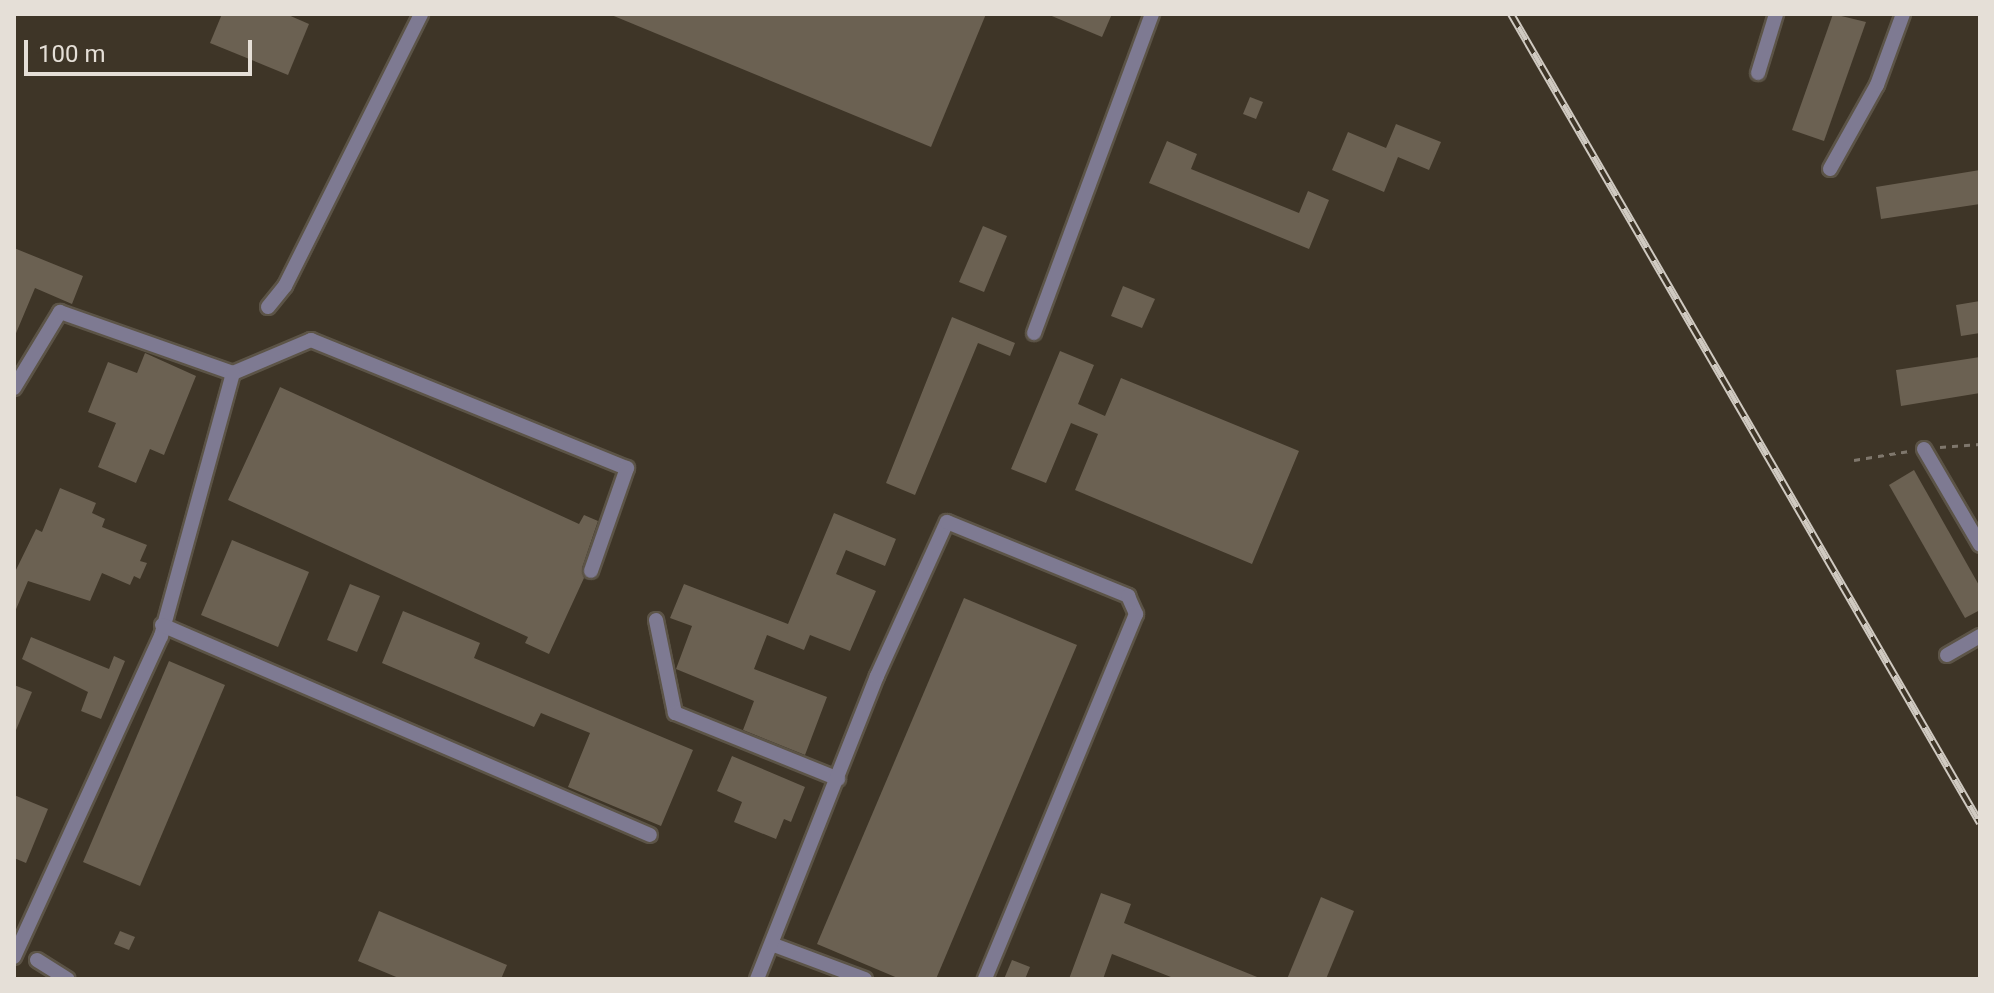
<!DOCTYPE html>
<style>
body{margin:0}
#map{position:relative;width:1994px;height:993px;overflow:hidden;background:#3e3527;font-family:Roboto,sans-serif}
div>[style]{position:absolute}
.building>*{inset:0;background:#6b6152}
.path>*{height:3px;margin-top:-1.5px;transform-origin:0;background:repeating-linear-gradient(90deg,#7f776c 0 6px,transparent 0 12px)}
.roads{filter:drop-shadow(2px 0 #5c5447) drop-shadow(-2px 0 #5c5447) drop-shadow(0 2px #5c5447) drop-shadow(0 -2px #5c5447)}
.minor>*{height:14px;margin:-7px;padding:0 7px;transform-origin:7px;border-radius:7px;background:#7e7a92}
.rail>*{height:8px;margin-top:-4px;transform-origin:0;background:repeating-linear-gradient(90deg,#3e3527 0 15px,#d0cac1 0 30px);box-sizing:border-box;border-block:2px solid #d0cac1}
span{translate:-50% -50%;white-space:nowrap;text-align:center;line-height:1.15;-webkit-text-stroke:7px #3e3527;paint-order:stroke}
.frame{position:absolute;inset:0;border:16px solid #e5dfd7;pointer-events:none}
.scale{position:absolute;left:24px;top:40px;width:228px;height:36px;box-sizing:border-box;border:4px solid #e5dfd7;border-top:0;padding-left:10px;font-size:24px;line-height:28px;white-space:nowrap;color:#e5dfd7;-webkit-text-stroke:6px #3e3527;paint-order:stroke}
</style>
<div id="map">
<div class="building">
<i style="clip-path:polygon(222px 14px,286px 14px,309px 24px,288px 75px,210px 43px)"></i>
<i style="clip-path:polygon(609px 14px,986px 14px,931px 147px)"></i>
<i style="clip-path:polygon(1047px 14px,1112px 14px,1102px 37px)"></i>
<i style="clip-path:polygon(1833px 14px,1866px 22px,1824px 141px,1792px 130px)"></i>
<i style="clip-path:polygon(1250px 97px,1263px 102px,1256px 119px,1243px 114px)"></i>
<i style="clip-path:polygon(1396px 124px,1441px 142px,1429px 170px,1398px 157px,1384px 192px,1332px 170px,1348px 132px,1386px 148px)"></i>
<i style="clip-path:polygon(1167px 141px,1197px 154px,1191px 169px,1299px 213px,1308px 191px,1329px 200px,1309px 249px,1149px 183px)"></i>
<i style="clip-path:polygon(1980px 170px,1980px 204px,1881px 219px,1876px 187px)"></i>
<i style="clip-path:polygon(983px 226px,1007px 236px,984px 292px,959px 282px)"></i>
<i style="clip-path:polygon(14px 248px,83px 276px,72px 304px,35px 288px,14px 338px)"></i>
<i style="clip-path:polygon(1123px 286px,1155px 299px,1142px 328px,1111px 316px)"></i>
<i style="clip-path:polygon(1980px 301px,1980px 333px,1961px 336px,1956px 305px)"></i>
<i style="clip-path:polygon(952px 317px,1015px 343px,1010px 356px,978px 343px,915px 495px,886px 483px)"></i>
<i style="clip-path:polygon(1060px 351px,1094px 365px,1078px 404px,1105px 416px,1121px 378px,1299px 451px,1252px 564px,1075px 490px,1098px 434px,1071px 423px,1046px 483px,1011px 469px)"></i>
<i style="clip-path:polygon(145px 353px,196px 376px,164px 455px,150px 449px,136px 483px,98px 467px,116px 423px,88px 412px,108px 362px,137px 373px)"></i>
<i style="clip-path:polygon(1980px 357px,1980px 393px,1901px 406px,1896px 370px)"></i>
<i style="clip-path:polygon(280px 387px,579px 524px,584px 515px,598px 521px,582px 568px,584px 578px,549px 654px,525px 643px,528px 637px,228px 500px)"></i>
<i style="clip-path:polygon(1914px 470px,1980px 587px,1980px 610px,1965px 618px,1889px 485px)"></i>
<i style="clip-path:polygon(60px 488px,96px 503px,92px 513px,105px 519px,102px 527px,147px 545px,140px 561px,147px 563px,140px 579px,134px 576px,130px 585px,102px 573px,90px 601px,28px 581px,14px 614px,14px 574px,36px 529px,42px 532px)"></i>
<i style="clip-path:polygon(834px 513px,896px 539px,885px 566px,846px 550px,836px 574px,876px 591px,850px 651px,810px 635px,804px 650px,767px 635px,754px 669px,827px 697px,805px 755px,743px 730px,754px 701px,676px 669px,692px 626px,670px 618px,684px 584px,788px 624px)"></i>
<i style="clip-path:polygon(232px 540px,309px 572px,278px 647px,201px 615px)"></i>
<i style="clip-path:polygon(350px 584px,380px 596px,357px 652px,327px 640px)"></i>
<i style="clip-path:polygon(964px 598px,1077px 645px,936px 979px,900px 979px,817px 944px)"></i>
<i style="clip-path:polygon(403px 611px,480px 643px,474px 658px,693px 750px,661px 826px,568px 787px,590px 733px,541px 713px,534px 727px,382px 663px)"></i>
<i style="clip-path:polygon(31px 637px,109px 669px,114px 656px,125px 661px,101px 719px,81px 711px,88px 692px,22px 659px)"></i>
<i style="clip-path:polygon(169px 661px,225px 685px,140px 886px,83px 862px)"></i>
<i style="clip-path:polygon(14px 685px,32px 692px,14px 735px)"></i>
<i style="clip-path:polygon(732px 756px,805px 787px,791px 822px,784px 819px,776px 839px,734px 822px,742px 802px,717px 791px)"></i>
<i style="clip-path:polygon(14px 795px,48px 809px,26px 863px,14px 858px)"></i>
<i style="clip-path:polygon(1101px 893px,1131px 904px,1124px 923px,1262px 979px,1176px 979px,1112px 954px,1103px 979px,1069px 979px)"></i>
<i style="clip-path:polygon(1321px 897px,1354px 911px,1326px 979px,1287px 979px)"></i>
<i style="clip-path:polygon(379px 911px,507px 965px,501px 979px,401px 979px,358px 961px)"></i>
<i style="clip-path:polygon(120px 931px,135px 937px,129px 950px,114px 944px)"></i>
<i style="clip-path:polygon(1012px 960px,1030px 967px,1025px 979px,1004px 979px)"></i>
</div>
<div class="path">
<i style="left:1940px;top:447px;width:40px;rotate:-4.3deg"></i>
<i style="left:1854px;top:460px;width:56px;rotate:-9.3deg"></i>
</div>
<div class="roads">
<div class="minor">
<i style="left:1758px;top:73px;width:62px;rotate:-73deg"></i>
<i style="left:1830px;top:169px;width:96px;rotate:-60.8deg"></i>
<i style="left:1877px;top:85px;width:76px;rotate:-69.9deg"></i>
<i style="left:268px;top:307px;width:27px;rotate:-51deg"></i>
<i style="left:285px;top:286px;width:304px;rotate:-63.4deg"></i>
<i style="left:1034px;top:333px;width:340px;rotate:-69.7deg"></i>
<i style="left:233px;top:373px;width:85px;rotate:-22.9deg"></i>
<i style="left:311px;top:340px;width:341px;rotate:22.1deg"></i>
<i style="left:627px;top:468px;width:109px;rotate:109.3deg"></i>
<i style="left:14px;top:388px;width:89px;rotate:-58.8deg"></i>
<i style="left:60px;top:312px;width:183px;rotate:19.4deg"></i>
<i style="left:233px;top:373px;width:273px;rotate:105.3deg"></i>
<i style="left:161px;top:636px;width:353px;rotate:114.6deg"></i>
<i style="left:1924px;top:449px;width:111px;rotate:59.7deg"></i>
<i style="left:656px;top:620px;width:95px;rotate:78.5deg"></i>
<i style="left:675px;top:713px;width:176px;rotate:22deg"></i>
<i style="left:162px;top:625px;width:531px;rotate:23.28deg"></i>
<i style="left:1947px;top:655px;width:38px;rotate:-30deg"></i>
<i style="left:774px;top:945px;width:97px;rotate:20.5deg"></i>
<i style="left:37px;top:960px;width:36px;rotate:32deg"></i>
<i style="left:757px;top:979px;width:326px;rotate:-68.4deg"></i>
<i style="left:877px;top:676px;width:169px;rotate:-65.6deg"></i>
<i style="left:947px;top:522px;width:196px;rotate:22.2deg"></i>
<i style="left:1128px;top:596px;width:20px;rotate:66deg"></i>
<i style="left:1136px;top:614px;width:395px;rotate:112.5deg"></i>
</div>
</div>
<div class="rail">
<i style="left:1511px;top:14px;width:935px;rotate:59.9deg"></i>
</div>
<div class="frame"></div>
<div class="scale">100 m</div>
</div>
